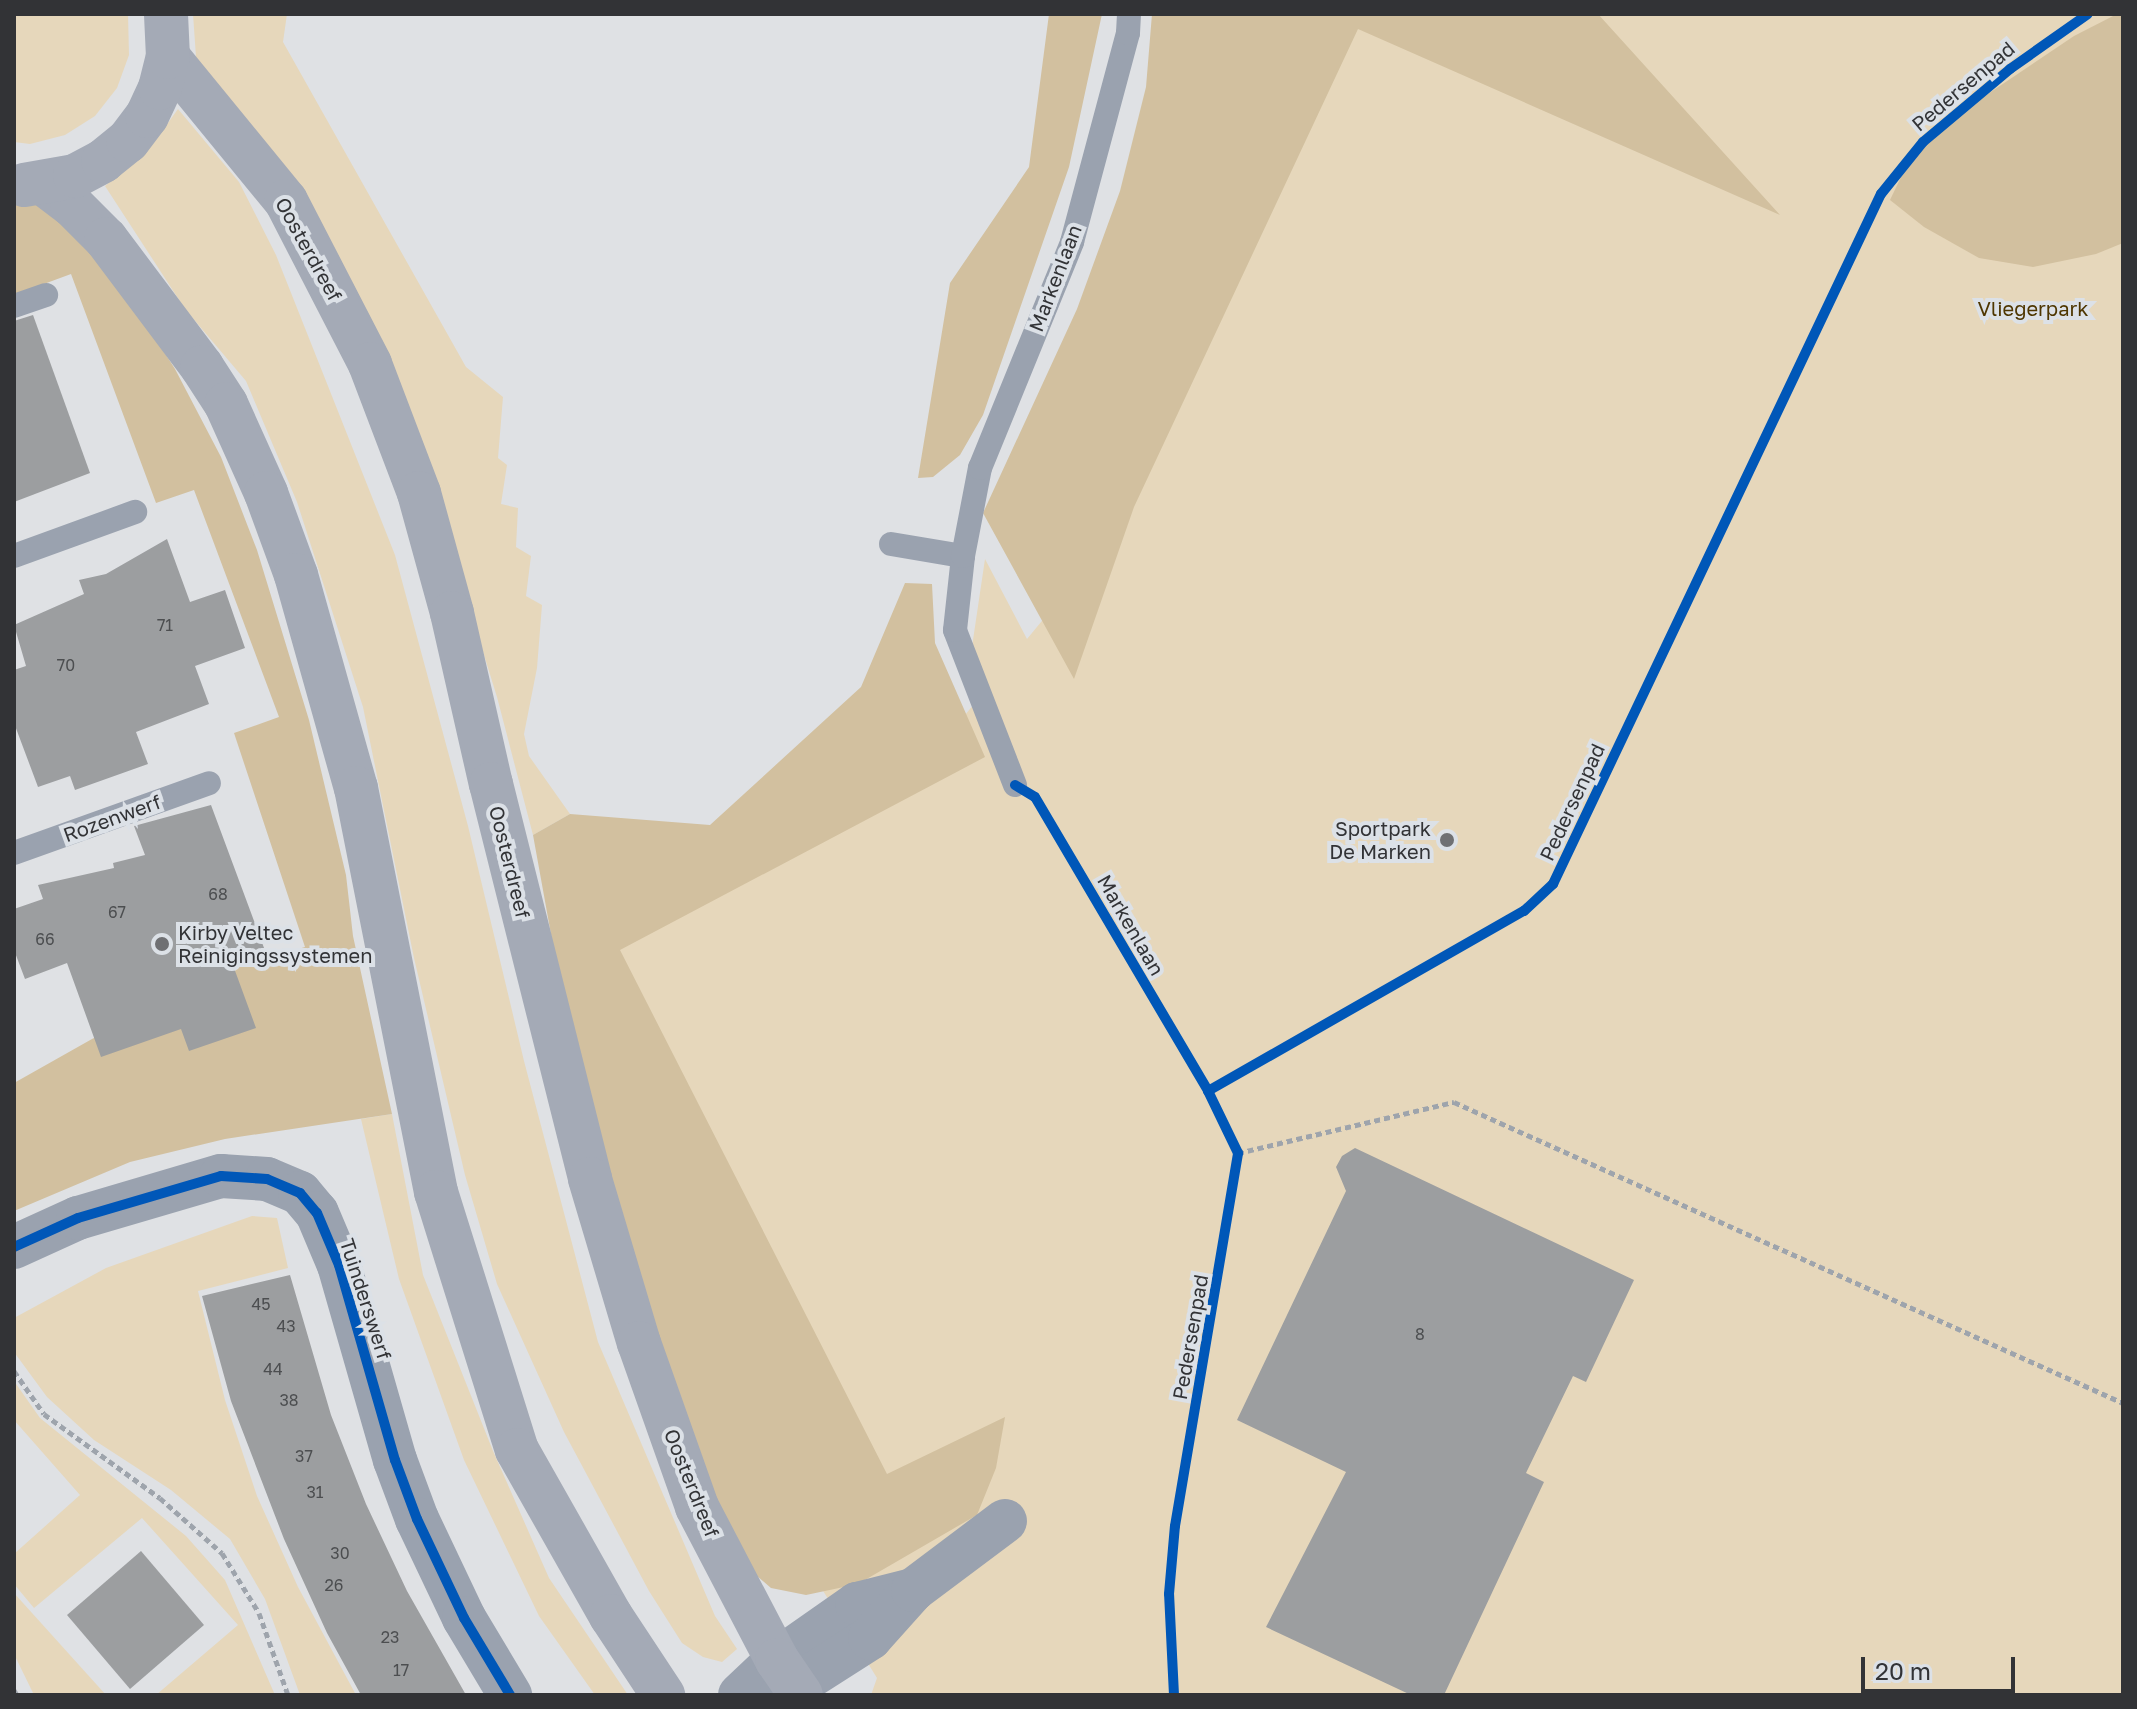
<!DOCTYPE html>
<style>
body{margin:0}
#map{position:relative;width:2137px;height:1709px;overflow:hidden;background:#dfe1e4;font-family:"Golos Text",sans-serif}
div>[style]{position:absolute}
.green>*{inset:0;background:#e6d7bb}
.forest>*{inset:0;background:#d2c09f}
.building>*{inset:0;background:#9c9ea0}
.path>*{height:5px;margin-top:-2.5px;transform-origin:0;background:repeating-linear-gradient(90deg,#9ea4ac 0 6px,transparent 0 10px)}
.lane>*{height:24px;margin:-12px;padding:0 12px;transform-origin:12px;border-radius:12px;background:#9aa2af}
.street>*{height:44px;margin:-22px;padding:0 22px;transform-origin:22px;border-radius:22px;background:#9aa2af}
.secondary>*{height:44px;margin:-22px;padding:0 22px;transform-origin:22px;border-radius:22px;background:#a4aab6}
.cycleway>*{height:10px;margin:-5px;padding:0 5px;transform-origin:5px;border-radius:5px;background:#0057b8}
.dots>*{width:22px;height:22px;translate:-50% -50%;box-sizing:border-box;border:4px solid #dce1e7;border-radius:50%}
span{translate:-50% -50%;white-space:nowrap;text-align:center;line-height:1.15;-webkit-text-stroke:8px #dce1e7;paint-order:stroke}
.number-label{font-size:16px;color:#4c4e50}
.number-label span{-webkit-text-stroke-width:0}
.street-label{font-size:20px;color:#323336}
.park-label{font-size:20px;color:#4e3600}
.poi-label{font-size:20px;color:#323336}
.right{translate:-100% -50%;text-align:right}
.left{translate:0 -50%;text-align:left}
.frame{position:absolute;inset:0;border:16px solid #323336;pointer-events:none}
.scale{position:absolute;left:1861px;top:1657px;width:154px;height:36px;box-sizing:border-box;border:4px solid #323336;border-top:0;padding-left:10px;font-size:24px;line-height:28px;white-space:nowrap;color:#323336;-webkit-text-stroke:6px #dce1e7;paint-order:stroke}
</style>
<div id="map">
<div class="green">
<i style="clip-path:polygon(14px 14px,128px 14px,129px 55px,117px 88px,95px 116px,65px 135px,30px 144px,14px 142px)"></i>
<i style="clip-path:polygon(193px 14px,287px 14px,283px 42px,466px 367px,503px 397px,498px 458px,507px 465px,501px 504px,518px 508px,516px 547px,531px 556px,526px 596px,542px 605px,537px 668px,524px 734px,529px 756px,570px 814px,533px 835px,497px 697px,442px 519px,196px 57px)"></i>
<i style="clip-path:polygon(1326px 14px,2123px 14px,2123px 1695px,871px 1695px,877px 1678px,726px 1434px,600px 935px,941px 744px,984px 692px,969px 667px,985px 559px,1027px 639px,1060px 599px)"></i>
<i style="clip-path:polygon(178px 109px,239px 182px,276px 255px,395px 555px,468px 826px,524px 1061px,598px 1342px,715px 1616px,737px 1649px,722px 1662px,703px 1657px,682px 1643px,649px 1591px,564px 1432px,497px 1284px,465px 1175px,414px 958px,363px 707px,297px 502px,246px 381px,185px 309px,105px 186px,152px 145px)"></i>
<i style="clip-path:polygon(392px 1114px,423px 1275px,493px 1451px,549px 1578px,628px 1695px,595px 1695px,539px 1616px,464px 1460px,399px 1279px,361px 1119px)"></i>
<i style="clip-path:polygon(252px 1216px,277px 1218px,288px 1268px,198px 1291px,225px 1400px,257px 1496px,298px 1587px,356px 1695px,300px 1695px,265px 1599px,230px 1539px,171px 1490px,94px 1440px,47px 1397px,14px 1352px,14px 1318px,106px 1268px)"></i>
<i style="clip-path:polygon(14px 1381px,40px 1418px,186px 1536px,225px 1580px,275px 1695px,156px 1695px,238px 1625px,142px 1518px,34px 1608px,14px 1584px,14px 1554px,80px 1495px,14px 1420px)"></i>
<i style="clip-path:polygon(14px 1593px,106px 1695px,34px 1695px,14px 1654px)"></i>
</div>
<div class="forest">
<i style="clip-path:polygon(1049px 14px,1102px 14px,1069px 167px,983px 415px,960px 455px,933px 477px,918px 478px,950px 283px,1029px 167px)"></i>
<i style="clip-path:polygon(1152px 14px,1598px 14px,1780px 215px,1358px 29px,1134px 507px,1074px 679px,983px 513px,1077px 309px,1120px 191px,1146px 87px)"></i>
<i style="clip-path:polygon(2117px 14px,2123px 14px,2123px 243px,2096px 254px,2033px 267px,1979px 258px,1924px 227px,1890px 200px,1913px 152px,1952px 118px,2074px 36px)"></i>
<i style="clip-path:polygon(14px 199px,43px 200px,106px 261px,175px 369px,221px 457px,257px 550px,309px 720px,346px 875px,353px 936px,392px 1114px,225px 1139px,130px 1162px,14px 1211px,14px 1083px,92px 1039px,234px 968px,305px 947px,234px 733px,279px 717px,194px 490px,156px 503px,71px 274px,14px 295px)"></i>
<i style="clip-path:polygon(905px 583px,932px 584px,935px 643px,985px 757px,620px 950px,887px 1474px,1005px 1417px,996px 1468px,977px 1515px,858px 1584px,806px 1595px,771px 1588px,737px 1559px,642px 1316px,574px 1061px,533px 835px,570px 814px,710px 825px,861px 687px)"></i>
</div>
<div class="building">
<i style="clip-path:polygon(33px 315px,90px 473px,14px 502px,14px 321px)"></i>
<i style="clip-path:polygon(167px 539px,190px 602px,225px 590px,245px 648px,195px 666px,209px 704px,136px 732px,148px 764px,75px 790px,70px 776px,38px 787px,14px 723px,14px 670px,26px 666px,14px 625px,84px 594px,79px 580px,106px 574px)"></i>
<i style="clip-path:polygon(211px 805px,267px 956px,234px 968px,256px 1028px,189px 1051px,181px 1029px,101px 1057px,67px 963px,25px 979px,14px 950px,14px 909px,43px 899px,38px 885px,114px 868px,113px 863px,145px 855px,134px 826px)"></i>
<i style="clip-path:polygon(1355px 1148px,1634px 1280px,1586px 1382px,1573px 1376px,1526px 1473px,1544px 1482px,1444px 1695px,1411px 1695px,1266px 1627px,1346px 1472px,1237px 1420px,1346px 1191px,1336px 1167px,1342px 1156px)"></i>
<i style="clip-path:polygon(290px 1275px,331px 1415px,366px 1504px,407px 1591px,466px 1695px,361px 1695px,327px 1633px,284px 1539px,231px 1401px,202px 1296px)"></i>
<i style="clip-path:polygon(141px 1551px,204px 1625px,130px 1689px,67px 1615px)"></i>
</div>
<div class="path">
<i style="left:1238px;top:1153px;width:222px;rotate:-13.3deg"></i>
<i style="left:1454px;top:1102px;width:734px;rotate:24.22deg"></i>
<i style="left:14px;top:1371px;width:52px;rotate:55.1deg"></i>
<i style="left:44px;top:1414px;width:143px;rotate:35.9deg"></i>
<i style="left:160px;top:1498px;width:83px;rotate:41.6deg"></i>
<i style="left:222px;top:1553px;width:70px;rotate:58.3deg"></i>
<i style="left:259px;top:1613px;width:87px;rotate:70.5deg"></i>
<i style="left:14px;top:1690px;width:6px;rotate:59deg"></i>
</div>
<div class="lane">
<i style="left:14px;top:306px;width:34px;rotate:-19deg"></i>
<i style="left:891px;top:544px;width:73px;rotate:9.5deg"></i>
<i style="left:14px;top:556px;width:129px;rotate:-20deg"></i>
<i style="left:1015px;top:785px;width:166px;rotate:-111.2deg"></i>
<i style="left:955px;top:630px;width:74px;rotate:-83.8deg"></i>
<i style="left:963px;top:556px;width:90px;rotate:-79.1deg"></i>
<i style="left:980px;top:468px;width:244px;rotate:-67.8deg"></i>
<i style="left:1072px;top:242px;width:216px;rotate:-75deg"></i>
<i style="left:1128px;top:33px;width:19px;rotate:-87deg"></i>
<i style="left:14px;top:853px;width:207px;rotate:-19.7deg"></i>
</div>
<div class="street">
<i style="left:14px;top:1247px;width:70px;rotate:-24.4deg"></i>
<i style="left:78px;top:1218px;width:149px;rotate:-16.4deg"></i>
<i style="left:221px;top:1176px;width:46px;rotate:3.7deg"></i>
<i style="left:267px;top:1179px;width:36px;rotate:23deg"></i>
<i style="left:300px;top:1193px;width:26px;rotate:50deg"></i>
<i style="left:317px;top:1213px;width:56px;rotate:67.1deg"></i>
<i style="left:339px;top:1265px;width:203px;rotate:74deg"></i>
<i style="left:395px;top:1460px;width:63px;rotate:69.6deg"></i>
<i style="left:417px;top:1519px;width:110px;rotate:64.6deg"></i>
<i style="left:464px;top:1618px;width:90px;rotate:59.1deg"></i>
<i style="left:740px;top:1695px;width:51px;rotate:-43.4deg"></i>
<i style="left:777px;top:1660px;width:98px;rotate:-35deg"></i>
<i style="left:857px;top:1604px;width:58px;rotate:-14deg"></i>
<i style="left:781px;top:1695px;width:106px;rotate:-32.6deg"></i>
<i style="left:870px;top:1638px;width:64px;rotate:-48.1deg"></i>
<i style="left:913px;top:1590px;width:115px;rotate:-36.9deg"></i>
</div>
<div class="secondary">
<i style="left:168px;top:57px;width:186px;rotate:50.7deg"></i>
<i style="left:286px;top:201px;width:183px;rotate:62.7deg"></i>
<i style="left:370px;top:364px;width:138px;rotate:69.2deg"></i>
<i style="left:419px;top:493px;width:124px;rotate:74.6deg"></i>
<i style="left:452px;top:613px;width:175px;rotate:77.2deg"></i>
<i style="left:491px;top:784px;width:407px;rotate:75.9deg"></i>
<i style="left:590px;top:1179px;width:171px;rotate:73.4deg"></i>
<i style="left:639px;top:1343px;width:174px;rotate:70.5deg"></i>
<i style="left:697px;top:1507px;width:173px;rotate:62.4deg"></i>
<i style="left:777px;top:1660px;width:42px;rotate:55.6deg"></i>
<i style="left:44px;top:184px;width:35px;rotate:37deg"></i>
<i style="left:72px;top:205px;width:48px;rotate:45deg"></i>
<i style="left:106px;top:239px;width:160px;rotate:53.1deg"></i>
<i style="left:202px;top:367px;width:44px;rotate:57deg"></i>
<i style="left:226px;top:404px;width:98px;rotate:65.8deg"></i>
<i style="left:266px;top:493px;width:87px;rotate:69.9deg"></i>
<i style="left:296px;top:575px;width:221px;rotate:74.3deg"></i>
<i style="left:356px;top:788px;width:412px;rotate:78.8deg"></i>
<i style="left:436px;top:1192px;width:270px;rotate:72.6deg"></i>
<i style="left:517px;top:1450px;width:191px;rotate:60.5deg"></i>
<i style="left:611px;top:1616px;width:95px;rotate:56.6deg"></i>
<i style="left:24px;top:185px;width:52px;rotate:-10deg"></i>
<i style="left:75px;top:176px;width:32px;rotate:-28deg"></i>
<i style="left:103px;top:161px;width:32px;rotate:-39deg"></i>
<i style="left:128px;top:141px;width:31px;rotate:-53deg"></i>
<i style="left:147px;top:116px;width:31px;rotate:-65deg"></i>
<i style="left:160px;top:88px;width:32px;rotate:-76deg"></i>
<i style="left:168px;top:57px;width:43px;rotate:-92.7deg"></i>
</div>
<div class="cycleway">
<i style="left:1015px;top:785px;width:23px;rotate:31deg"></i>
<i style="left:1035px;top:797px;width:341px;rotate:59.5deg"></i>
<i style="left:14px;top:1247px;width:70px;rotate:-24.4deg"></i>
<i style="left:78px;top:1218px;width:149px;rotate:-16.4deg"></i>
<i style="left:221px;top:1176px;width:46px;rotate:3.7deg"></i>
<i style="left:267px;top:1179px;width:36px;rotate:23deg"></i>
<i style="left:300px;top:1193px;width:26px;rotate:50deg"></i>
<i style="left:317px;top:1213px;width:56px;rotate:67.1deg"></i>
<i style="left:339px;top:1265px;width:203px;rotate:74deg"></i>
<i style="left:395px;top:1460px;width:63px;rotate:69.6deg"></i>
<i style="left:417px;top:1519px;width:110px;rotate:64.6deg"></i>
<i style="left:464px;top:1618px;width:90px;rotate:59.1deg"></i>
<i style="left:1174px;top:1695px;width:101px;rotate:-92.8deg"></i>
<i style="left:1169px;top:1594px;width:68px;rotate:-85deg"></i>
<i style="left:1175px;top:1526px;width:378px;rotate:-80.4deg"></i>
<i style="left:1238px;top:1153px;width:69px;rotate:-115.8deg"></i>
<i style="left:1208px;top:1091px;width:364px;rotate:-29.7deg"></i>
<i style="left:1524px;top:911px;width:40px;rotate:-43deg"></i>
<i style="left:1553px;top:884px;width:764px;rotate:-64.58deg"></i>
<i style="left:1881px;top:194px;width:67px;rotate:-51.1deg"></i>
<i style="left:1923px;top:142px;width:114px;rotate:-40deg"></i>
<i style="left:2010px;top:69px;width:95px;rotate:-35.2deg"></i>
</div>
<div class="dots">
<i style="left:1447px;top:840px;background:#6f7073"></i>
<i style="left:162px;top:944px;background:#6f7073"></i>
</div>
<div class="number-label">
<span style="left:165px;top:625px">71</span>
<span style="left:66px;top:665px">70</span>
<span style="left:218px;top:894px">68</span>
<span style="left:117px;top:912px">67</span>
<span style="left:45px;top:939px">66</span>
<span style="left:261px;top:1304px">45</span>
<span style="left:286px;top:1326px">43</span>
<span style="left:1420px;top:1334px">8</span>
<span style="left:273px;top:1369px">44</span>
<span style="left:289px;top:1400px">38</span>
<span style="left:304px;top:1456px">37</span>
<span style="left:315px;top:1492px">31</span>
<span style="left:340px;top:1553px">30</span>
<span style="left:334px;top:1585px">26</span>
<span style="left:390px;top:1637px">23</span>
<span style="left:401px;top:1670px">17</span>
</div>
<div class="street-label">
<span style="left:1963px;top:86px;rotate:-40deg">Pedersenpad</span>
<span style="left:309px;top:249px;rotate:61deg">Oosterdreef</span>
<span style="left:1055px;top:278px;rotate:-69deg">Markenlaan</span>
<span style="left:1572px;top:802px;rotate:-65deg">Pedersenpad</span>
<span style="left:112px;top:818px;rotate:-20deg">Rozenwerf</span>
<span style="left:510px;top:862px;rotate:76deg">Oosterdreef</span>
<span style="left:1131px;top:925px;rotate:60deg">Markenlaan</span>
<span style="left:366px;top:1299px;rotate:72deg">Tuinderswerf</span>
<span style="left:1190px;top:1337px;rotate:-80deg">Pedersenpad</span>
<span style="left:692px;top:1483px;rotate:68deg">Oosterdreef</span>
</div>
<div class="park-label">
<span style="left:2033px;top:308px">Vliegerpark</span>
</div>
<div class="poi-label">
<span class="right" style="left:1431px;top:840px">Sportpark<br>De Marken</span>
<span class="left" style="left:178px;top:944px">Kirby Veltec<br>Reinigingssystemen</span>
</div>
<div class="frame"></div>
<div class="scale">20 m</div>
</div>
